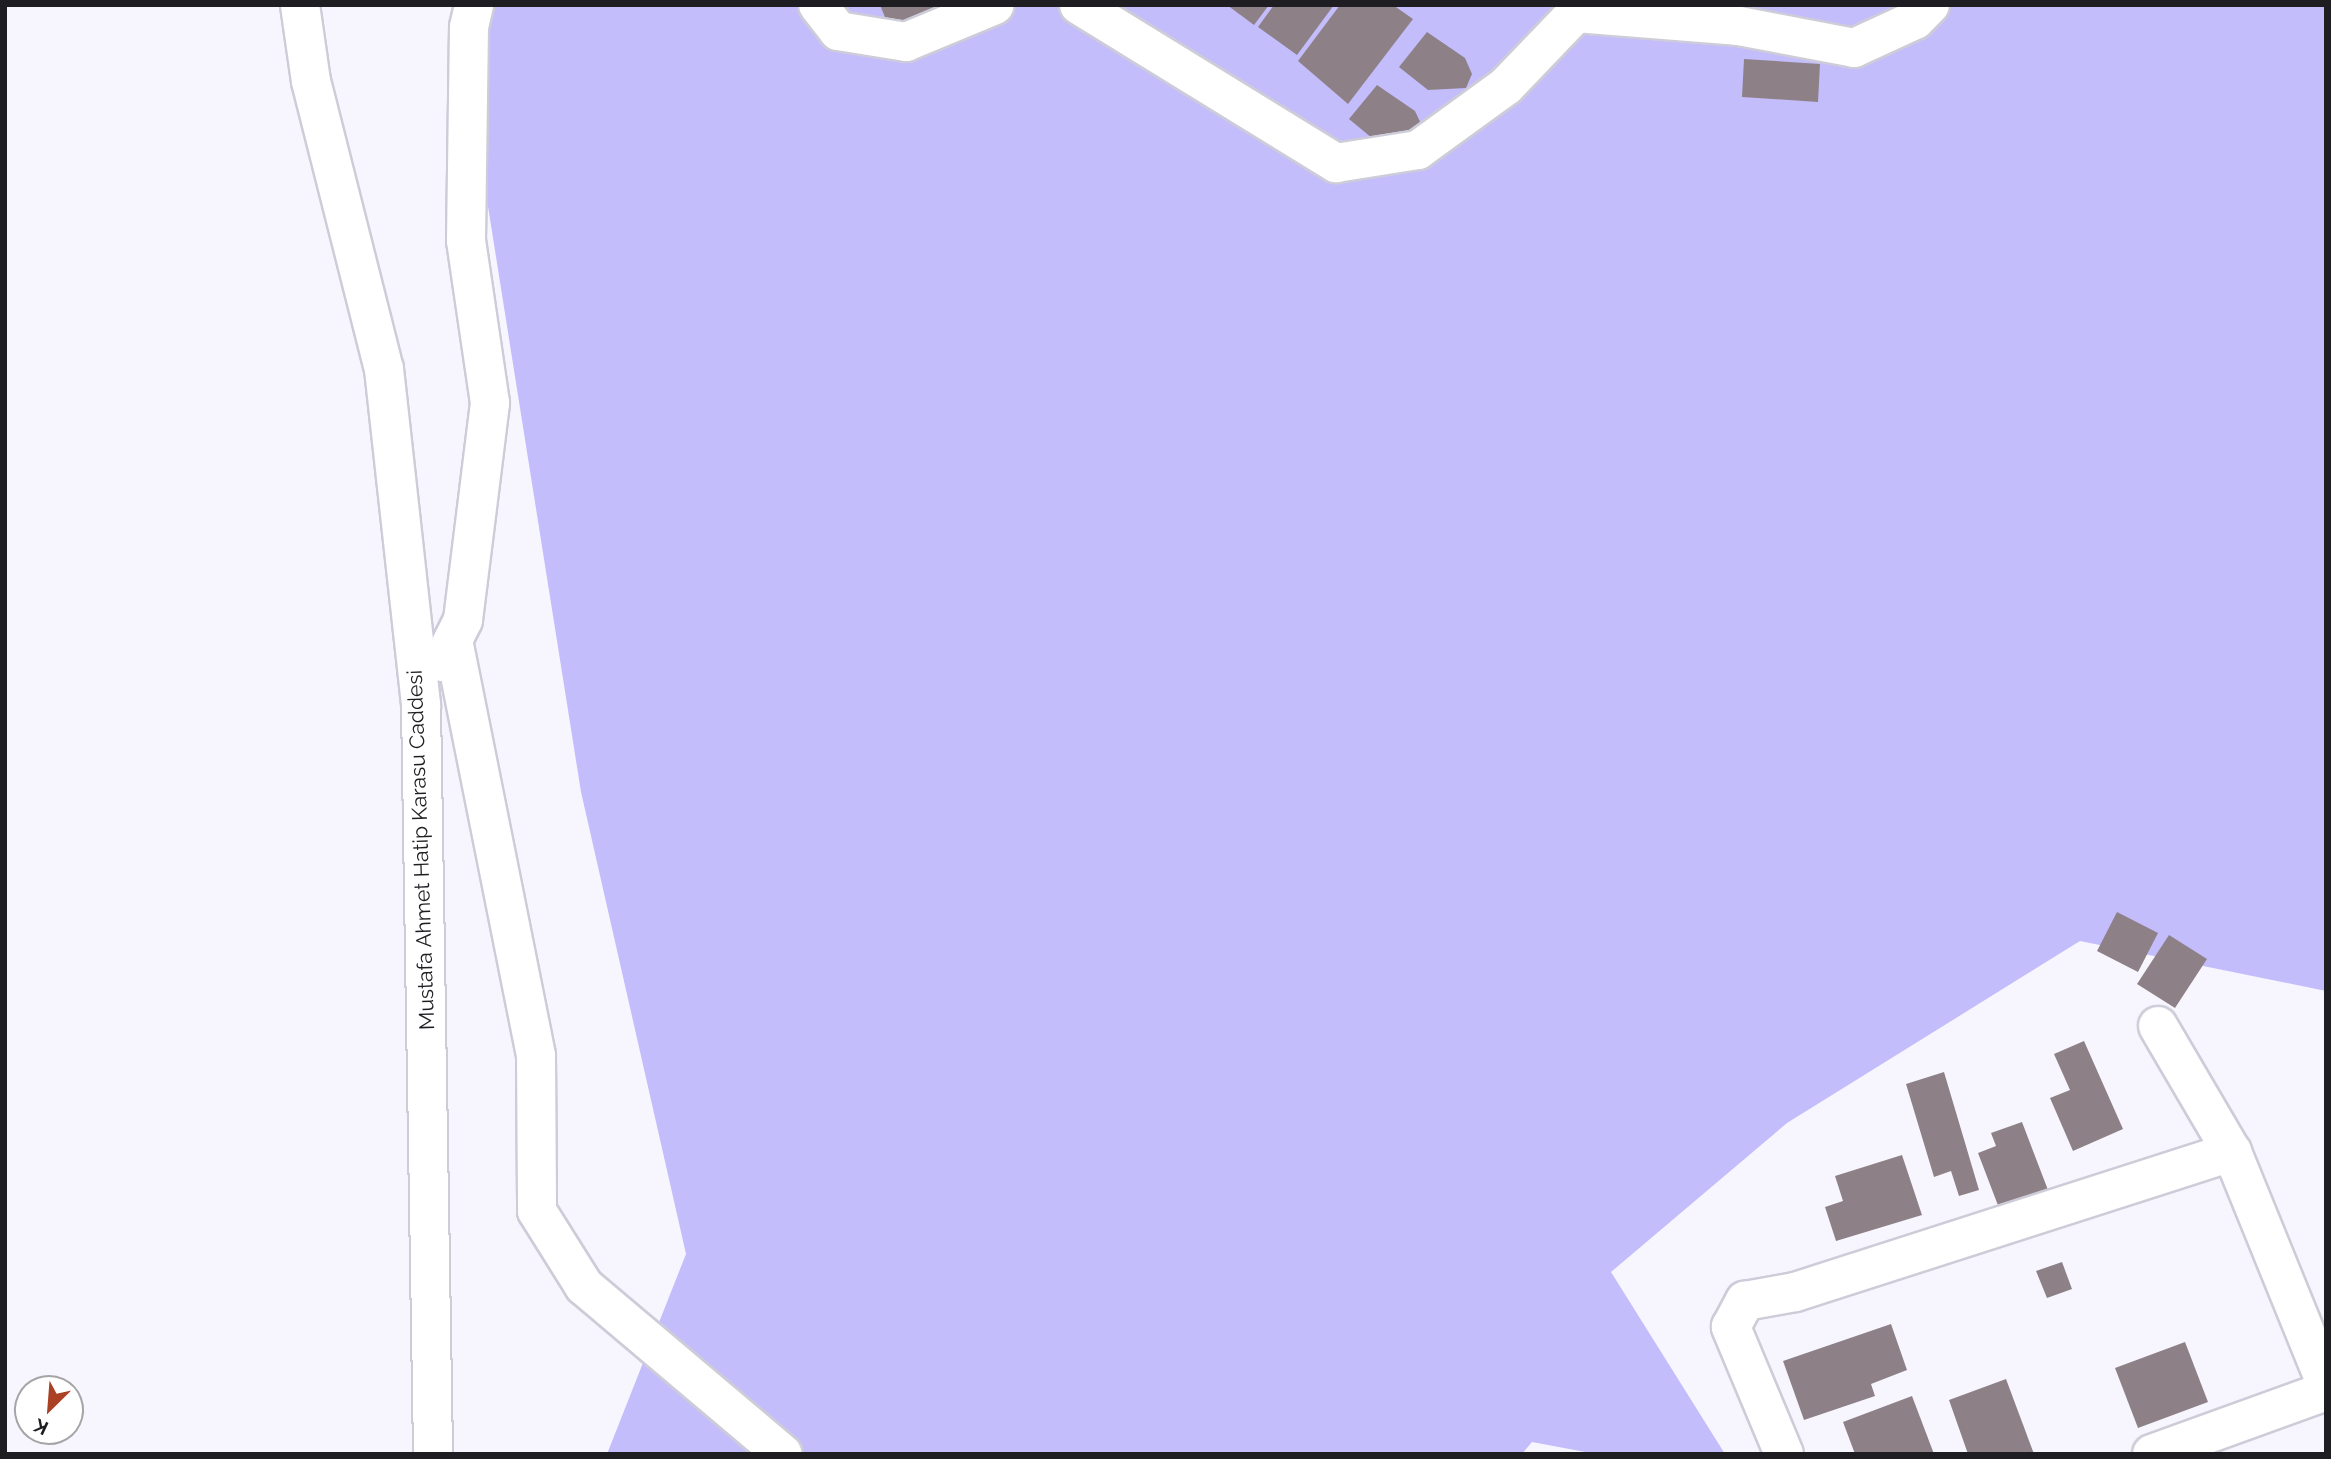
<!DOCTYPE html>
<style>
body{margin:0}
#map{position:relative;width:2331px;height:1459px;overflow:hidden;background:#f7f6fe;font-family:Raleway,sans-serif}
div>[style]{position:absolute}
.green>*{inset:0;background:#c4bdfc}
.building>*{inset:0;background:#8d8187}
.roads{filter:drop-shadow(2px 0 #cdccd8) drop-shadow(-2px 0 #cdccd8) drop-shadow(0 2px #cdccd8) drop-shadow(0 -2px #cdccd8)}
.street>*{height:38px;margin:-19px;padding:0 19px;transform-origin:19px;border-radius:19px;background:#fff}
.secondary>*{height:38px;margin:-19px;padding:0 19px;transform-origin:19px;border-radius:19px;background:#fff}
span{translate:-50% -50%;white-space:nowrap;text-align:center;line-height:1.15;-webkit-text-stroke:5px #fff;paint-order:stroke}
.street-label{font-size:21px;color:#1e1e22}
.frame{position:absolute;inset:0;border:7px solid #1e1e22;pointer-events:none}
.north{position:absolute;left:14px;top:1375px;width:70px;height:70px;box-sizing:border-box;background:#fff;border:2px solid #a5a5a7;border-radius:50%;rotate:205deg;font-size:19px;font-weight:700;line-height:28px;text-align:center;color:#1e1e22}
.north::after{content:'';display:block;margin:auto;width:24px;height:32px;background:#aa4125;clip-path:polygon(50% 0,100% 100%,50% 72%,0 100%)}
</style>
<div id="map">
<div class="green">
<i style="clip-path:polygon(456px 5px,2326px 5px,2326px 991px,2080px 941px,1787px 1123px,1611px 1272px,1725px 1454px,1596px 1454px,1532px 1442px,1522px 1454px,607px 1454px,686px 1254px,581px 792px)"></i>
</div>
<div class="building">
<i style="clip-path:polygon(880px 5px,960px 5px,890px 29px)"></i>
<i style="clip-path:polygon(1227px 5px,1269px 5px,1254px 25px)"></i>
<i style="clip-path:polygon(1274px 5px,1334px 5px,1297px 55px,1258px 27px)"></i>
<i style="clip-path:polygon(1340px 5px,1393px 5px,1413px 19px,1348px 104px,1298px 61px)"></i>
<i style="clip-path:polygon(1427px 32px,1465px 58px,1472px 74px,1466px 88px,1428px 90px,1399px 67px)"></i>
<i style="clip-path:polygon(1744px 59px,1820px 64px,1818px 102px,1742px 97px)"></i>
<i style="clip-path:polygon(1377px 85px,1415px 111px,1422px 126px,1415px 141px,1378px 143px,1349px 119px)"></i>
<i style="clip-path:polygon(2117px 912px,2158px 933px,2138px 972px,2097px 951px)"></i>
<i style="clip-path:polygon(2169px 935px,2207px 959px,2175px 1008px,2137px 984px)"></i>
<i style="clip-path:polygon(2084px 1041px,2123px 1129px,2073px 1151px,2050px 1098px,2070px 1090px,2054px 1054px)"></i>
<i style="clip-path:polygon(1944px 1072px,1979px 1190px,1959px 1196px,1951px 1171px,1934px 1177px,1906px 1084px)"></i>
<i style="clip-path:polygon(2022px 1122px,2048px 1190px,1999px 1208px,1978px 1153px,1996px 1146px,1991px 1133px)"></i>
<i style="clip-path:polygon(1902px 1155px,1922px 1215px,1836px 1241px,1825px 1207px,1843px 1201px,1835px 1176px)"></i>
<i style="clip-path:polygon(2062px 1262px,2072px 1289px,2047px 1298px,2036px 1271px)"></i>
<i style="clip-path:polygon(1891px 1324px,1907px 1370px,1871px 1384px,1875px 1396px,1804px 1420px,1783px 1361px)"></i>
<i style="clip-path:polygon(2185px 1342px,2208px 1402px,2138px 1428px,2115px 1368px)"></i>
<i style="clip-path:polygon(2006px 1379px,2034px 1454px,1968px 1454px,1949px 1400px)"></i>
<i style="clip-path:polygon(1912px 1396px,1934px 1454px,1855px 1454px,1843px 1422px)"></i>
</div>
<div class="roads">
<div class="street">
<i style="left:818px;top:5px;width:33px;rotate:52deg"></i>
<i style="left:838px;top:31px;width:69px;rotate:9.2deg"></i>
<i style="left:906px;top:42px;width:96px;rotate:-22.6deg"></i>
<i style="left:1079px;top:5px;width:302px;rotate:31.6deg"></i>
<i style="left:1336px;top:163px;width:83px;rotate:-9deg"></i>
<i style="left:1418px;top:150px;width:109px;rotate:-36deg"></i>
<i style="left:1506px;top:86px;width:101px;rotate:-46.2deg"></i>
<i style="left:1576px;top:13px;width:164px;rotate:4.6deg"></i>
<i style="left:1739px;top:26px;width:117px;rotate:10.8deg"></i>
<i style="left:1854px;top:48px;width:67px;rotate:-24.7deg"></i>
<i style="left:1915px;top:20px;width:21px;rotate:-45deg"></i>
<i style="left:453px;top:640px;width:424px;rotate:78.7deg"></i>
<i style="left:536px;top:1056px;width:155px;rotate:89.6deg"></i>
<i style="left:537px;top:1211px;width:89px;rotate:57.9deg"></i>
<i style="left:584px;top:1286px;width:260px;rotate:40.2deg"></i>
<i style="left:442px;top:662px;width:47px;rotate:-63.4deg"></i>
<i style="left:463px;top:620px;width:219px;rotate:-82.9deg"></i>
<i style="left:490px;top:403px;width:164px;rotate:-98.4deg"></i>
<i style="left:466px;top:241px;width:214px;rotate:-89.2deg"></i>
<i style="left:469px;top:27px;width:23px;rotate:-77deg"></i>
<i style="left:2158px;top:1026px;width:146px;rotate:59.6deg"></i>
<i style="left:2232px;top:1152px;width:249px;rotate:67.9deg"></i>
<i style="left:1784px;top:1454px;width:138px;rotate:-112.7deg"></i>
<i style="left:1731px;top:1327px;width:30px;rotate:-62deg"></i>
<i style="left:1745px;top:1301px;width:51px;rotate:-10.2deg"></i>
<i style="left:1795px;top:1292px;width:459px;rotate:-17.8deg"></i>
<i style="left:2152px;top:1454px;width:185px;rotate:-19.9deg"></i>
</div>
<div class="secondary">
<i style="left:300px;top:5px;width:77px;rotate:81.8deg"></i>
<i style="left:311px;top:81px;width:297px;rotate:75.8deg"></i>
<i style="left:384px;top:369px;width:338px;rotate:83.7deg"></i>
<i style="left:421px;top:705px;width:749px;rotate:89.08deg"></i>
</div>
</div>
<div class="street-label">
<span style="left:421px;top:850px;rotate:-92deg">Mustafa Ahmet Hatip Karasu Caddesi</span>
</div>
<div class="frame"></div>
<div class="north">K</div>
</div>
